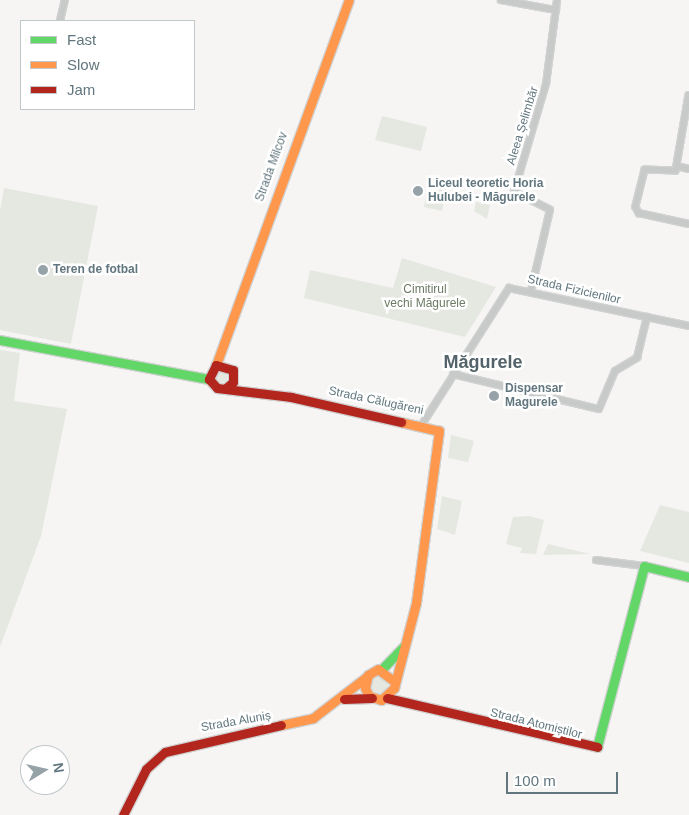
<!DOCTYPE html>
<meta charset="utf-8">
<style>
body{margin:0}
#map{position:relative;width:689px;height:815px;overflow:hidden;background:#f6f5f4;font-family:Helvetica,sans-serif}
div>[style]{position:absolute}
.green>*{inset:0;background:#e5e7e1}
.round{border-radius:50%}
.roads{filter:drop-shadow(1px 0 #d1d2d2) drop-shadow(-1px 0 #d1d2d2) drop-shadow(0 1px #d1d2d2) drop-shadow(0 -1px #d1d2d2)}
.street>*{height:5.5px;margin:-2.75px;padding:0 2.75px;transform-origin:2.75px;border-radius:2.75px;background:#c8caca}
.fast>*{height:9px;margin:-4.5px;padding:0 4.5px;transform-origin:4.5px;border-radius:4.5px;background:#63d668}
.slow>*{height:9px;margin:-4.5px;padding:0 4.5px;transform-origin:4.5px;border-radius:4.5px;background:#ff974d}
.jam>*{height:9px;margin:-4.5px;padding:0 4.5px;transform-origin:4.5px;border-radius:4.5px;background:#b3261e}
.dots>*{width:14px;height:14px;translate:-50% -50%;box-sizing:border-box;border:2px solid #fff;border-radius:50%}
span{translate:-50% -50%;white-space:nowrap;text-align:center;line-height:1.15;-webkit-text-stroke:5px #fff;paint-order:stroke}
.street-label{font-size:12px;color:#61767e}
.poi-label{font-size:12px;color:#61767e;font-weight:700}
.left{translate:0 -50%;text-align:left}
.park-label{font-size:12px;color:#6c7b64}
.district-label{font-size:18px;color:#536369;font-weight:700}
.legend{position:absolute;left:20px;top:20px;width:175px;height:90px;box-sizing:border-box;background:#fff;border:1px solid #c0c8cb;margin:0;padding:6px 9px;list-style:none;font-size:15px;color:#61767e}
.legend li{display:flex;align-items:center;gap:10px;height:25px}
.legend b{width:25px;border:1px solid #c0c8cb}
.north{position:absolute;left:20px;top:745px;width:50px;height:50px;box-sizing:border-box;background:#fff;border:1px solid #c0c8cb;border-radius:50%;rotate:81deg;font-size:14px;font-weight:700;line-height:20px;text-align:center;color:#61767e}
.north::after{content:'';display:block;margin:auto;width:18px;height:22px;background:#95a2a7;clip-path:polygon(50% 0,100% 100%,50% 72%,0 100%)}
.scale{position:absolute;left:506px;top:772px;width:112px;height:22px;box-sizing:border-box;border:2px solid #61767e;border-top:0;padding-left:6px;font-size:15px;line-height:18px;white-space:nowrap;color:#61767e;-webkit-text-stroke:4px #fff;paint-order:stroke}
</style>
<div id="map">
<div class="green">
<i style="clip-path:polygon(382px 116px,427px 127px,421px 151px,375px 140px)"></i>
<i style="clip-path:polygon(430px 178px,448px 182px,442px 211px,424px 207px)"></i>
<i style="clip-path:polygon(4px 188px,98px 206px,71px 344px,0 330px,0 211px)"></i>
<i style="clip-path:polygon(476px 202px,490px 205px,487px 219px,474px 211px)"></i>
<i style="clip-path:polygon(402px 258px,496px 287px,465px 337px,304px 298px,310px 270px,393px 288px)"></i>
<i style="clip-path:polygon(0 350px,20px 353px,14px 401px,67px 409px,41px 536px,0 647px)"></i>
<i class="round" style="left:214px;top:369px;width:14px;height:14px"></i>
<i style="clip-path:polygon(451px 435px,474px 441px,468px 462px,448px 458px)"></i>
<i style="clip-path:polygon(442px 496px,462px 501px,455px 535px,437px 529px)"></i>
<i style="clip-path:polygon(660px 505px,689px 512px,689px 563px,640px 551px)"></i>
<i style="clip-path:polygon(529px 516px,544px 520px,536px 554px,520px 553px,522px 548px,506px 544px,513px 517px)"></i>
<i style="clip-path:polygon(548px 544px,590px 554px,543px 555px)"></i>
<i class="round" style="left:370px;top:676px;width:18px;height:18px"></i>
</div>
<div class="roads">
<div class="street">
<i style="left:501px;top:0;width:56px;rotate:10.3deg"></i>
<i style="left:60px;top:21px;width:22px;rotate:-77deg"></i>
<i style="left:689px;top:95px;width:77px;rotate:99.7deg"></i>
<i style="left:676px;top:171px;width:31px;rotate:-178deg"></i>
<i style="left:645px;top:170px;width:38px;rotate:104deg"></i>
<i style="left:636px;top:207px;width:7px;rotate:63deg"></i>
<i style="left:639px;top:213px;width:51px;rotate:12.4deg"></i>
<i style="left:677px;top:166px;width:12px;rotate:14deg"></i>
<i style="left:531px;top:291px;width:83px;rotate:-76.8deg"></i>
<i style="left:550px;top:210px;width:40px;rotate:-153.4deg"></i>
<i style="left:514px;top:192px;width:113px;rotate:-73.5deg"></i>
<i style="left:546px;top:84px;width:85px;rotate:-82.5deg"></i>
<i style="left:453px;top:374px;width:150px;rotate:13.5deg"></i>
<i style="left:599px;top:409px;width:41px;rotate:-67.2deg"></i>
<i style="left:615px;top:371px;width:26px;rotate:-31deg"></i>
<i style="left:637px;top:358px;width:42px;rotate:-76.3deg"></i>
<i style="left:423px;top:423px;width:160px;rotate:-57.5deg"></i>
<i style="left:509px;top:288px;width:184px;rotate:11.9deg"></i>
<i style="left:596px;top:560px;width:48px;rotate:7.1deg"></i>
</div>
<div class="fast">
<i style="left:0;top:340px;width:213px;rotate:10.6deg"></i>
<i style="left:382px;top:669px;width:32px;rotate:-46deg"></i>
<i style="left:597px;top:747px;width:187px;rotate:-75.4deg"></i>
<i style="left:644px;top:566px;width:46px;rotate:13.7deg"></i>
</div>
<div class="slow">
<i style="left:216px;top:365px;width:388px;rotate:-70deg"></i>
<i style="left:395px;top:682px;width:21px;rotate:-143deg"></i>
<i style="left:378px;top:669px;width:12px;rotate:149deg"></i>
<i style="left:368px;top:675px;width:13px;rotate:103deg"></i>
<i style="left:365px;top:688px;width:9px;rotate:63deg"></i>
<i style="left:369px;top:696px;width:13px;rotate:18deg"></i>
<i style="left:381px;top:700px;width:18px;rotate:-43deg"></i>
<i style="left:394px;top:688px;width:88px;rotate:-75.5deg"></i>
<i style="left:416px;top:603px;width:174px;rotate:-82.4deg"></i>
<i style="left:439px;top:431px;width:39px;rotate:-167deg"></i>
<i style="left:281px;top:725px;width:33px;rotate:-12deg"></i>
<i style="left:313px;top:718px;width:66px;rotate:-37.6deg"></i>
</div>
<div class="jam">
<i style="left:226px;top:388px;width:9px;rotate:-41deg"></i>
<i style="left:233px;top:382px;width:12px;rotate:-90deg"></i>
<i style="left:233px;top:370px;width:18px;rotate:-164deg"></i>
<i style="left:216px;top:365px;width:16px;rotate:117deg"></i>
<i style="left:209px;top:379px;width:12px;rotate:48deg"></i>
<i style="left:217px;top:388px;width:75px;rotate:6.9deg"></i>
<i style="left:291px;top:397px;width:113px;rotate:12.8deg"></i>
<i style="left:387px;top:698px;width:216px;rotate:13.1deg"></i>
<i style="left:344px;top:699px;width:28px;rotate:-2deg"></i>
<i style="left:123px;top:815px;width:51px;rotate:-63.4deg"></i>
<i style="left:146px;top:769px;width:25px;rotate:-42deg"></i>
<i style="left:165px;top:752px;width:119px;rotate:-13.1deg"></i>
</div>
</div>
<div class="dots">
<i style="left:418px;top:191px;background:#95a2a7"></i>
<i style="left:43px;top:270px;background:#95a2a7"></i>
<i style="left:494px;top:396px;background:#95a2a7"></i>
</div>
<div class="street-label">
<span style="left:523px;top:126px;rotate:-73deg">Aleea Șelimbăr</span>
<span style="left:272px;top:167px;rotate:-70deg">Strada Milcov</span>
<span style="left:574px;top:290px;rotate:13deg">Strada Fizicienilor</span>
<span style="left:376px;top:401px;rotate:12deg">Strada Călugăreni</span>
<span style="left:236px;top:722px;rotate:-10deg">Strada Aluniș</span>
<span style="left:536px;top:724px;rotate:14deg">Strada Atomiștilor</span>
</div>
<div class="poi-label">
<span class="left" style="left:428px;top:191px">Liceul teoretic Horia<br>Hulubei - Măgurele</span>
<span class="left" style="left:53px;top:270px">Teren de fotbal</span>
<span class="left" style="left:505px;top:396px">Dispensar<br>Magurele</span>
</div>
<div class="park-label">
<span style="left:425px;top:297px">Cimitirul<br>vechi Măgurele</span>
</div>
<div class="district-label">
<span style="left:483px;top:362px">Măgurele</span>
</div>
<ul class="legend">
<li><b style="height:6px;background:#63d668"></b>Fast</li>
<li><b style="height:6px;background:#ff974d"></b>Slow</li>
<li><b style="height:6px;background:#b3261e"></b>Jam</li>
</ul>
<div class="north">N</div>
<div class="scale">100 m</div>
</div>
